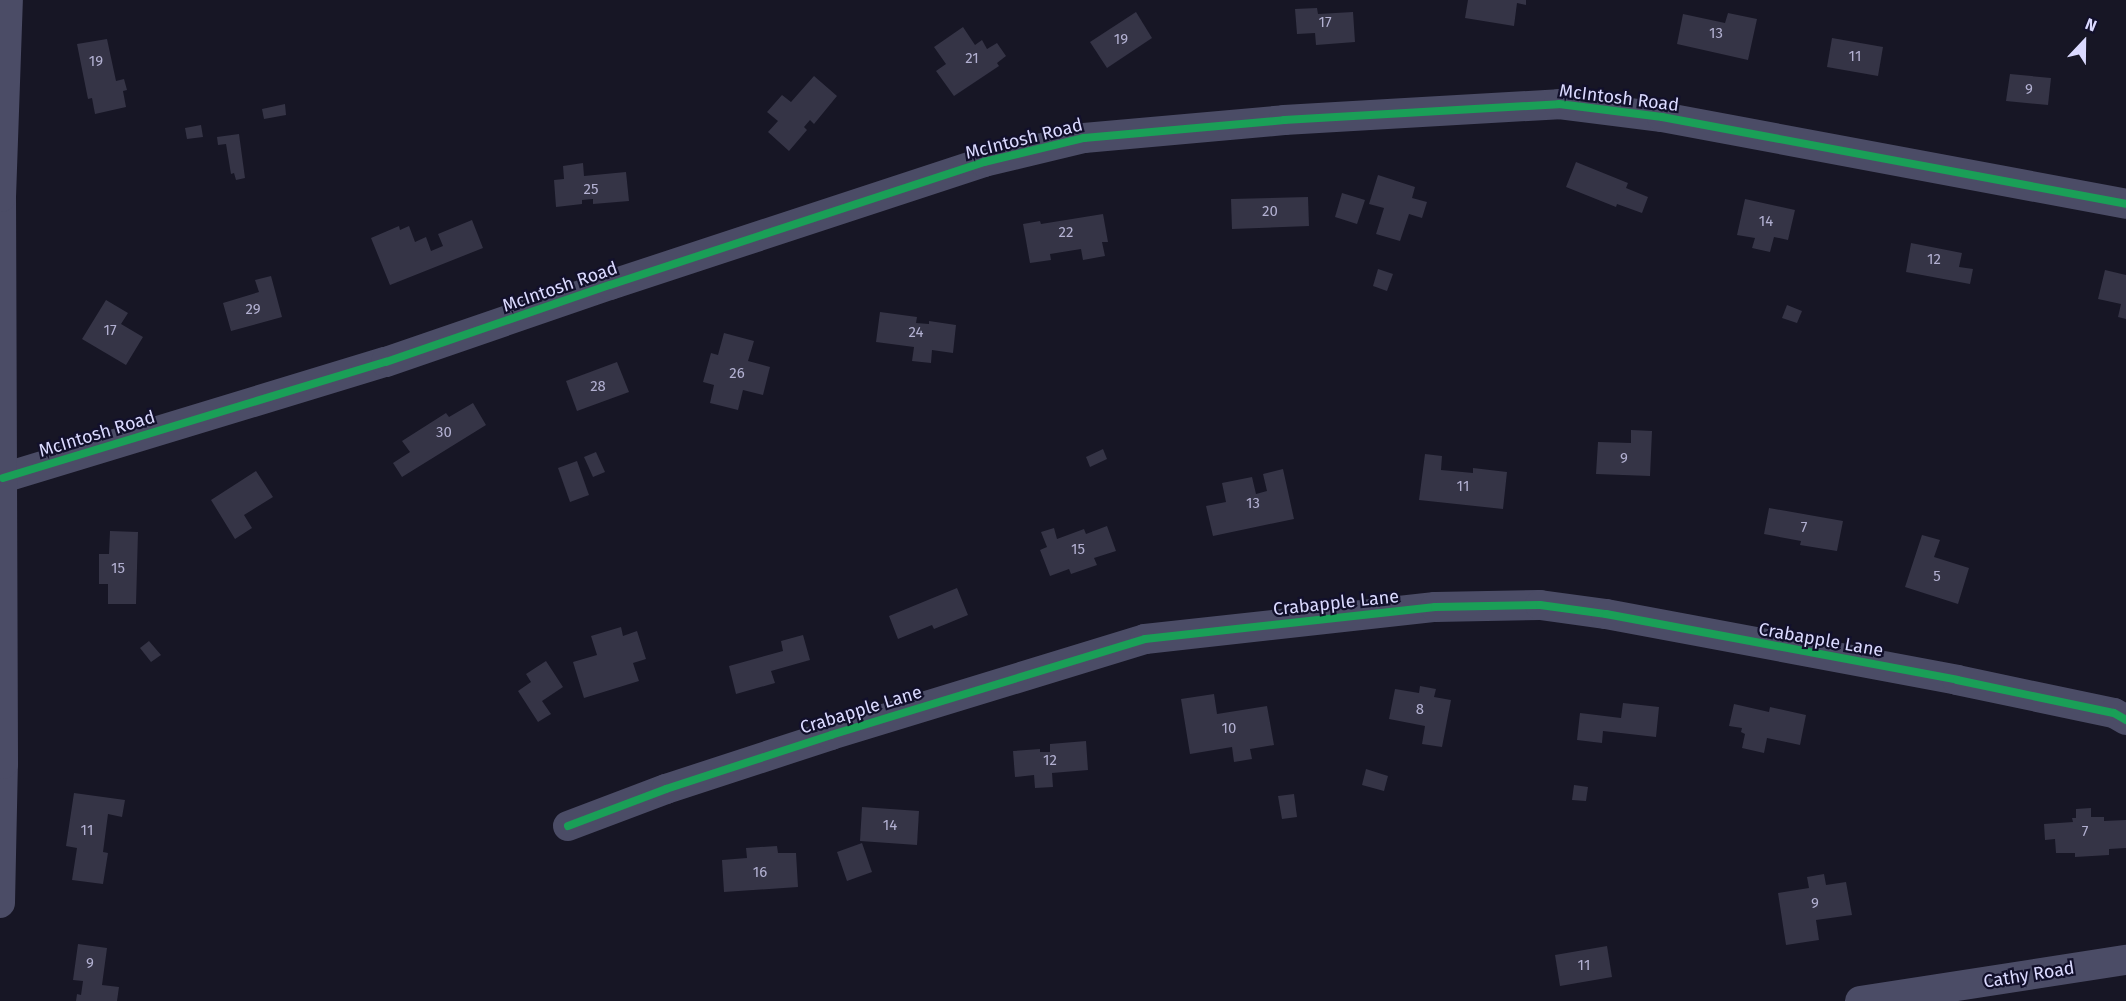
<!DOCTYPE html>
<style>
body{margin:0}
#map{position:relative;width:2126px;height:1001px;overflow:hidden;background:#171625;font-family:"Fira Sans",sans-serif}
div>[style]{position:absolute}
.building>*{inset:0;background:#353446}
.minor>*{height:30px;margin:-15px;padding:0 15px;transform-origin:15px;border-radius:15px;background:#4b4c66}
.cycleway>*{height:8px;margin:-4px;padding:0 4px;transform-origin:4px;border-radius:4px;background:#1a9f57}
span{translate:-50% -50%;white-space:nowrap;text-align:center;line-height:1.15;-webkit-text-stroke:4.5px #12102b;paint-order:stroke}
.number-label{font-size:15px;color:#b2b0d1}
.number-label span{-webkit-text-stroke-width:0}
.street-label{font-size:18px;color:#dbdaff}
.north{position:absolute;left:2054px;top:12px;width:60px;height:60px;-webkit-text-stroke:4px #12102b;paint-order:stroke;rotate:22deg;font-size:16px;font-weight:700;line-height:24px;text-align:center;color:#dbdaff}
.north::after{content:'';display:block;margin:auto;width:21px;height:27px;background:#dbdaff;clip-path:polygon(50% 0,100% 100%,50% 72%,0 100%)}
</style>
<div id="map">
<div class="building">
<i style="clip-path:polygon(1468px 0,1526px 0,1526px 5px,1517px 3px,1514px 26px,1465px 18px)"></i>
<i style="clip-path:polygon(1317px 8px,1318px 14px,1353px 12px,1355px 42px,1316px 45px,1315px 33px,1297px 34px,1295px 9px)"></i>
<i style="clip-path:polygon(1136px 12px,1152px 38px,1107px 68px,1090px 42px)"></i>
<i style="clip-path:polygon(1728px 13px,1757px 19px,1748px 60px,1677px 44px,1683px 14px,1725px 23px)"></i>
<i style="clip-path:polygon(963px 27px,975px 45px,982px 40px,987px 49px,997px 43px,1006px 56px,997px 63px,999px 66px,954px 96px,936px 71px,946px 64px,934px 47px)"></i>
<i style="clip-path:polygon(1832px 38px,1883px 47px,1878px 76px,1827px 67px)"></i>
<i style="clip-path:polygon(107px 39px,116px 81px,124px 79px,127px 90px,123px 91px,126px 107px,95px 114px,92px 98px,88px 99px,77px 44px)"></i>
<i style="clip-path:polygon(2010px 74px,2051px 78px,2048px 105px,2006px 101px)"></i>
<i style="clip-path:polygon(814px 76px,837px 96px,814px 124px,810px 120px,804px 127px,807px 130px,789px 151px,768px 132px,778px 121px,767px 112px,782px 95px,791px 102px)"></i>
<i style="clip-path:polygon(285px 104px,286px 115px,264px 119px,262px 109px)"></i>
<i style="clip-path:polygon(201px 125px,203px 137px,187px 139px,185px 128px)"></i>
<i style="clip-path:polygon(239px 134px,245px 178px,236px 180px,234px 173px,231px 174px,226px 144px,218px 145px,217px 137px)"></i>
<i style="clip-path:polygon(1576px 162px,1628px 183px,1626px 188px,1648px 197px,1642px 213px,1617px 204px,1616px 207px,1566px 187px)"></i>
<i style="clip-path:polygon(583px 163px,584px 176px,626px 172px,629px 201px,593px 204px,593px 199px,582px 200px,582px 204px,556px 207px,554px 180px,564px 179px,563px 166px)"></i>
<i style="clip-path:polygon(1378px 175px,1415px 187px,1412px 198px,1427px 202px,1422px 218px,1409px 214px,1400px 241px,1376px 234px,1384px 208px,1369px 204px)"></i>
<i style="clip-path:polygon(1342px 193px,1365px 200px,1357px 224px,1335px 217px)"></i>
<i style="clip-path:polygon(1308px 197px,1309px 226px,1232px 229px,1231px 199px)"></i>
<i style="clip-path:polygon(1745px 199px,1795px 210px,1788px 240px,1774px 237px,1770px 252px,1752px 248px,1755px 238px,1737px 235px)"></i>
<i style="clip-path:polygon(1103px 214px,1108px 242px,1102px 242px,1105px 256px,1083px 260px,1081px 249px,1050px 254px,1051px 260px,1030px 263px,1023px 224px,1040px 221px,1041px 224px)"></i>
<i style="clip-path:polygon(472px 220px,483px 248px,390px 285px,371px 238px,399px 226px,400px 230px,409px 226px,415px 242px,426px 237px,431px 251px,443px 246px,438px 234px)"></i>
<i style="clip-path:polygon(1911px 243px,1962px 253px,1959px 267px,1973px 269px,1970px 284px,1906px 272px)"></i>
<i style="clip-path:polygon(1378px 269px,1393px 274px,1387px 291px,1373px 286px)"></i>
<i style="clip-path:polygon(2105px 270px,2126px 275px,2126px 319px,2118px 317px,2121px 304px,2098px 299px)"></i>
<i style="clip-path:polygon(271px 276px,282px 317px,231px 331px,223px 303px,259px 292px,255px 280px)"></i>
<i style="clip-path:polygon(106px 300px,128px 313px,121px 324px,143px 337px,126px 365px,82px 339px)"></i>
<i style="clip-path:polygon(1787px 305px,1802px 311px,1797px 323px,1782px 318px)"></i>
<i style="clip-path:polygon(880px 312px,917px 317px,916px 323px,929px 324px,929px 321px,956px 325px,953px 353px,932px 350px,931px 363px,912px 361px,914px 347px,876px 342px)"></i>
<i style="clip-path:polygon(724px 333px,754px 341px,748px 361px,770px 367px,763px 395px,743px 390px,738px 410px,710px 403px,714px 385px,703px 382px,711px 353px,718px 355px)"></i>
<i style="clip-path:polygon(617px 362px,629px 392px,577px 411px,566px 381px)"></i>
<i style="clip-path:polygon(473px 403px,486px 425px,402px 477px,393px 463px,410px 452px,402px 441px,446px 413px,449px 417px)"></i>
<i style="clip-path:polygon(1631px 430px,1652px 431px,1650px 476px,1596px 474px,1598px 442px,1631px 443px)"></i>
<i style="clip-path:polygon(1103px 449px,1107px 459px,1090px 467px,1086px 457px)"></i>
<i style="clip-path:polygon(596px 452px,605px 472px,593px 477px,584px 457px)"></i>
<i style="clip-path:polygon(1425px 454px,1442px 456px,1441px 470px,1473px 473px,1473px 468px,1507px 472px,1503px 509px,1419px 500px)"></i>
<i style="clip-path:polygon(577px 461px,589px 495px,570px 502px,558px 468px)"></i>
<i style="clip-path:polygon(1283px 469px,1294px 519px,1213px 536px,1206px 506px,1226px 502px,1222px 483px,1252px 477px,1256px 494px,1267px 491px,1263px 474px)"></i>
<i style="clip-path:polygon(256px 471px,273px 497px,244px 515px,252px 528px,235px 539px,211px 500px)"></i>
<i style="clip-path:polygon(1769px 508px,1843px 521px,1837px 551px,1800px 545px,1801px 541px,1764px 534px)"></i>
<i style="clip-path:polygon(1107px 526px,1116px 551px,1094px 558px,1097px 565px,1071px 574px,1069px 569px,1050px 576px,1040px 550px,1047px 547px,1041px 532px,1054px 528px,1057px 539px,1084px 529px,1086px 534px)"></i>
<i style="clip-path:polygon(110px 531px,138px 532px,136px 604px,108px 604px,108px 584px,99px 584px,99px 554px,109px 554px)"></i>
<i style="clip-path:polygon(1922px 535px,1940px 540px,1934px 557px,1969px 568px,1958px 604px,1905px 587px)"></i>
<i style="clip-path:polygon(957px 588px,968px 615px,934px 629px,932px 625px,898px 639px,889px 616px)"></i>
<i style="clip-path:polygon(621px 627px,623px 636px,637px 631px,646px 659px,633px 663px,639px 681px,584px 698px,573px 662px,597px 655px,591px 636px)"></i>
<i style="clip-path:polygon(803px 635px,810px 660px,771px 671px,775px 683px,736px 694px,729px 666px,783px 651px,781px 641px)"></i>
<i style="clip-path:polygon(149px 641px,161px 655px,151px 662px,140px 648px)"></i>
<i style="clip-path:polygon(546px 661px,563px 687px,542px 701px,551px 714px,538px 722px,518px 691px,531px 682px,526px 674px)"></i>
<i style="clip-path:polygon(1420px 686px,1436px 689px,1434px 697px,1451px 700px,1442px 747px,1422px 744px,1425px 726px,1389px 719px,1395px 689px,1419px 693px)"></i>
<i style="clip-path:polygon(1214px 694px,1217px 714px,1267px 706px,1274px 745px,1250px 749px,1252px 759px,1234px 762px,1232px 747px,1190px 754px,1181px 699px)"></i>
<i style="clip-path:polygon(1623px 703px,1659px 707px,1656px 737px,1603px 731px,1602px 743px,1577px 740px,1580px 713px,1621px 718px)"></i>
<i style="clip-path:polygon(1734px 704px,1769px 712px,1770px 707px,1806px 715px,1800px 745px,1767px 738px,1764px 753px,1742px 748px,1745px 734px,1741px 732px,1742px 728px,1729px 726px)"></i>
<i style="clip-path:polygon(1086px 741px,1088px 770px,1052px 773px,1053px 787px,1035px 788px,1034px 775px,1015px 777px,1013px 751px,1040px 749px,1040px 752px,1050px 752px,1050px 744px)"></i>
<i style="clip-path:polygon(1366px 769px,1388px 776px,1384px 791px,1362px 785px)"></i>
<i style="clip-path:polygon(1574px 785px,1588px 787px,1586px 801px,1572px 800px)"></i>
<i style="clip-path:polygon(74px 793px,125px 800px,122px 817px,108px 814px,103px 852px,108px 853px,103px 884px,72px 880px,77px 848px,66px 846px)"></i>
<i style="clip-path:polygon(1294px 794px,1297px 817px,1282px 819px,1278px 796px)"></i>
<i style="clip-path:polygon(862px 807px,919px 811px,917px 845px,860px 841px)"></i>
<i style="clip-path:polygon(2091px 808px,2091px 817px,2104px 817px,2104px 821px,2126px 820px,2126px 848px,2109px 849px,2109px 855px,2075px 857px,2075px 853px,2056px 853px,2055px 839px,2045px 840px,2044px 824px,2073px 822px,2072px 818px,2076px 818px,2076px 809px)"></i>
<i style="clip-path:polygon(862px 843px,872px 872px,847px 881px,837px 852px)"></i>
<i style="clip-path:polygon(777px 846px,778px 853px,796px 853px,798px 887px,724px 892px,722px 860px,747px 858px,746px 848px)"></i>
<i style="clip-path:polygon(1824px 874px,1826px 885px,1846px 882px,1852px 915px,1816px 920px,1819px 940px,1786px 945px,1778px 893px,1809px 888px,1807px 877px)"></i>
<i style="clip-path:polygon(78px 944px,107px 948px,102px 985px,119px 987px,117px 1001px,76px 1001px,77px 994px,81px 995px,83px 981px,73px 980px)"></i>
<i style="clip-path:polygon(1607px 946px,1612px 977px,1560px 986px,1555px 955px)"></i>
</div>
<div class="minor">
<i style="left:3px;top:478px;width:400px;rotate:-16.9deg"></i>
<i style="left:386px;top:362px;width:237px;rotate:-19deg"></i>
<i style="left:610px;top:285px;width:394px;rotate:-18.2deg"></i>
<i style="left:984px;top:162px;width:103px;rotate:-13.5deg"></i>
<i style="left:1084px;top:138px;width:201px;rotate:-5.1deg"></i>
<i style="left:1284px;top:120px;width:275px;rotate:-3.3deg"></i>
<i style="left:1559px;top:104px;width:104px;rotate:7.2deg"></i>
<i style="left:1662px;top:117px;width:472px;rotate:10.6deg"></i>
<i style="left:568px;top:826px;width:105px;rotate:-20.7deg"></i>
<i style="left:666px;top:789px;width:174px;rotate:-18.1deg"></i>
<i style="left:831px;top:735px;width:328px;rotate:-17deg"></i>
<i style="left:1145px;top:639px;width:292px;rotate:-6.3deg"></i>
<i style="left:1435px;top:607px;width:105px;rotate:-1.1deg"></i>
<i style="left:1540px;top:605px;width:67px;rotate:7.8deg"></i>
<i style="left:1606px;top:614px;width:357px;rotate:10.6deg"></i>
<i style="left:1957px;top:680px;width:160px;rotate:11.9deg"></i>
<i style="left:2114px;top:713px;width:14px;rotate:30deg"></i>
<i style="left:0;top:903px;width:139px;rotate:-88.8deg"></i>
<i style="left:3px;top:764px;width:567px;rotate:-90.2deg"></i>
<i style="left:1px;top:197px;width:197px;rotate:-88deg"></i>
<i style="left:1860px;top:1001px;width:269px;rotate:-8.8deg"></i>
</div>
<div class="cycleway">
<i style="left:3px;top:478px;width:400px;rotate:-16.9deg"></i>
<i style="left:386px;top:362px;width:237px;rotate:-19deg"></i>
<i style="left:610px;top:285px;width:394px;rotate:-18.2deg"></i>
<i style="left:984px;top:162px;width:103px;rotate:-13.5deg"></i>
<i style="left:1084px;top:138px;width:201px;rotate:-5.1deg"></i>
<i style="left:1284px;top:120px;width:275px;rotate:-3.3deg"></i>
<i style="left:1559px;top:104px;width:104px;rotate:7.2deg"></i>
<i style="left:1662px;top:117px;width:472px;rotate:10.6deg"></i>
<i style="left:568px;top:826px;width:105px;rotate:-20.7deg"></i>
<i style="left:666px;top:789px;width:174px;rotate:-18.1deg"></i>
<i style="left:831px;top:735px;width:328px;rotate:-17deg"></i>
<i style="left:1145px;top:639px;width:292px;rotate:-6.3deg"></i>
<i style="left:1435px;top:607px;width:105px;rotate:-1.1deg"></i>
<i style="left:1540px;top:605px;width:67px;rotate:7.8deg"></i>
<i style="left:1606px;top:614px;width:357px;rotate:10.6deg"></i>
<i style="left:1957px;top:680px;width:160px;rotate:11.9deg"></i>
<i style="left:2114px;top:713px;width:14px;rotate:30deg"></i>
</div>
<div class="number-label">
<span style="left:1325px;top:23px">17</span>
<span style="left:1716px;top:34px">13</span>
<span style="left:1121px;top:40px">19</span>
<span style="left:1855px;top:57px">11</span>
<span style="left:972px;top:59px">21</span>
<span style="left:96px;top:62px">19</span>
<span style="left:2029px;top:90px">9</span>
<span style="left:591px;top:190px">25</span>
<span style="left:1270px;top:212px">20</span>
<span style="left:1766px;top:222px">14</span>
<span style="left:1066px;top:233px">22</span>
<span style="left:1934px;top:260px">12</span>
<span style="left:253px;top:310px">29</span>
<span style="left:110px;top:331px">17</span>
<span style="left:916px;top:333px">24</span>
<span style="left:737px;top:374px">26</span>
<span style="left:598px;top:387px">28</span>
<span style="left:444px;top:433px">30</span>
<span style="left:1624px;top:459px">9</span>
<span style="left:1463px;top:487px">11</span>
<span style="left:1253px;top:504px">13</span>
<span style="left:1804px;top:528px">7</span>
<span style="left:1078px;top:550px">15</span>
<span style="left:118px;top:569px">15</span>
<span style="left:1937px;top:577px">5</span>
<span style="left:1420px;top:710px">8</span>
<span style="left:1229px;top:729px">10</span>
<span style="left:1050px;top:761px">12</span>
<span style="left:890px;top:826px">14</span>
<span style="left:87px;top:831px">11</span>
<span style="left:2085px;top:832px">7</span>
<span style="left:760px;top:873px">16</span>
<span style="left:1815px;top:904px">9</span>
<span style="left:90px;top:964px">9</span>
<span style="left:1584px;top:966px">11</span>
</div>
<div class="street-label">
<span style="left:1619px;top:98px;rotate:7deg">McIntosh Road</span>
<span style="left:1024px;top:139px;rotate:-14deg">McIntosh Road</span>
<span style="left:560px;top:287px;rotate:-19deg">McIntosh Road</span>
<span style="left:97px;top:434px;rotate:-17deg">McIntosh Road</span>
<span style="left:1336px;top:603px;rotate:-6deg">Crabapple Lane</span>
<span style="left:1821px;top:640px;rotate:10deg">Crabapple Lane</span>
<span style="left:861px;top:710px;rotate:-17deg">Crabapple Lane</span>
<span style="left:2029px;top:975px;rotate:-9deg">Cathy Road</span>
</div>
<div class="north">N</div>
</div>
